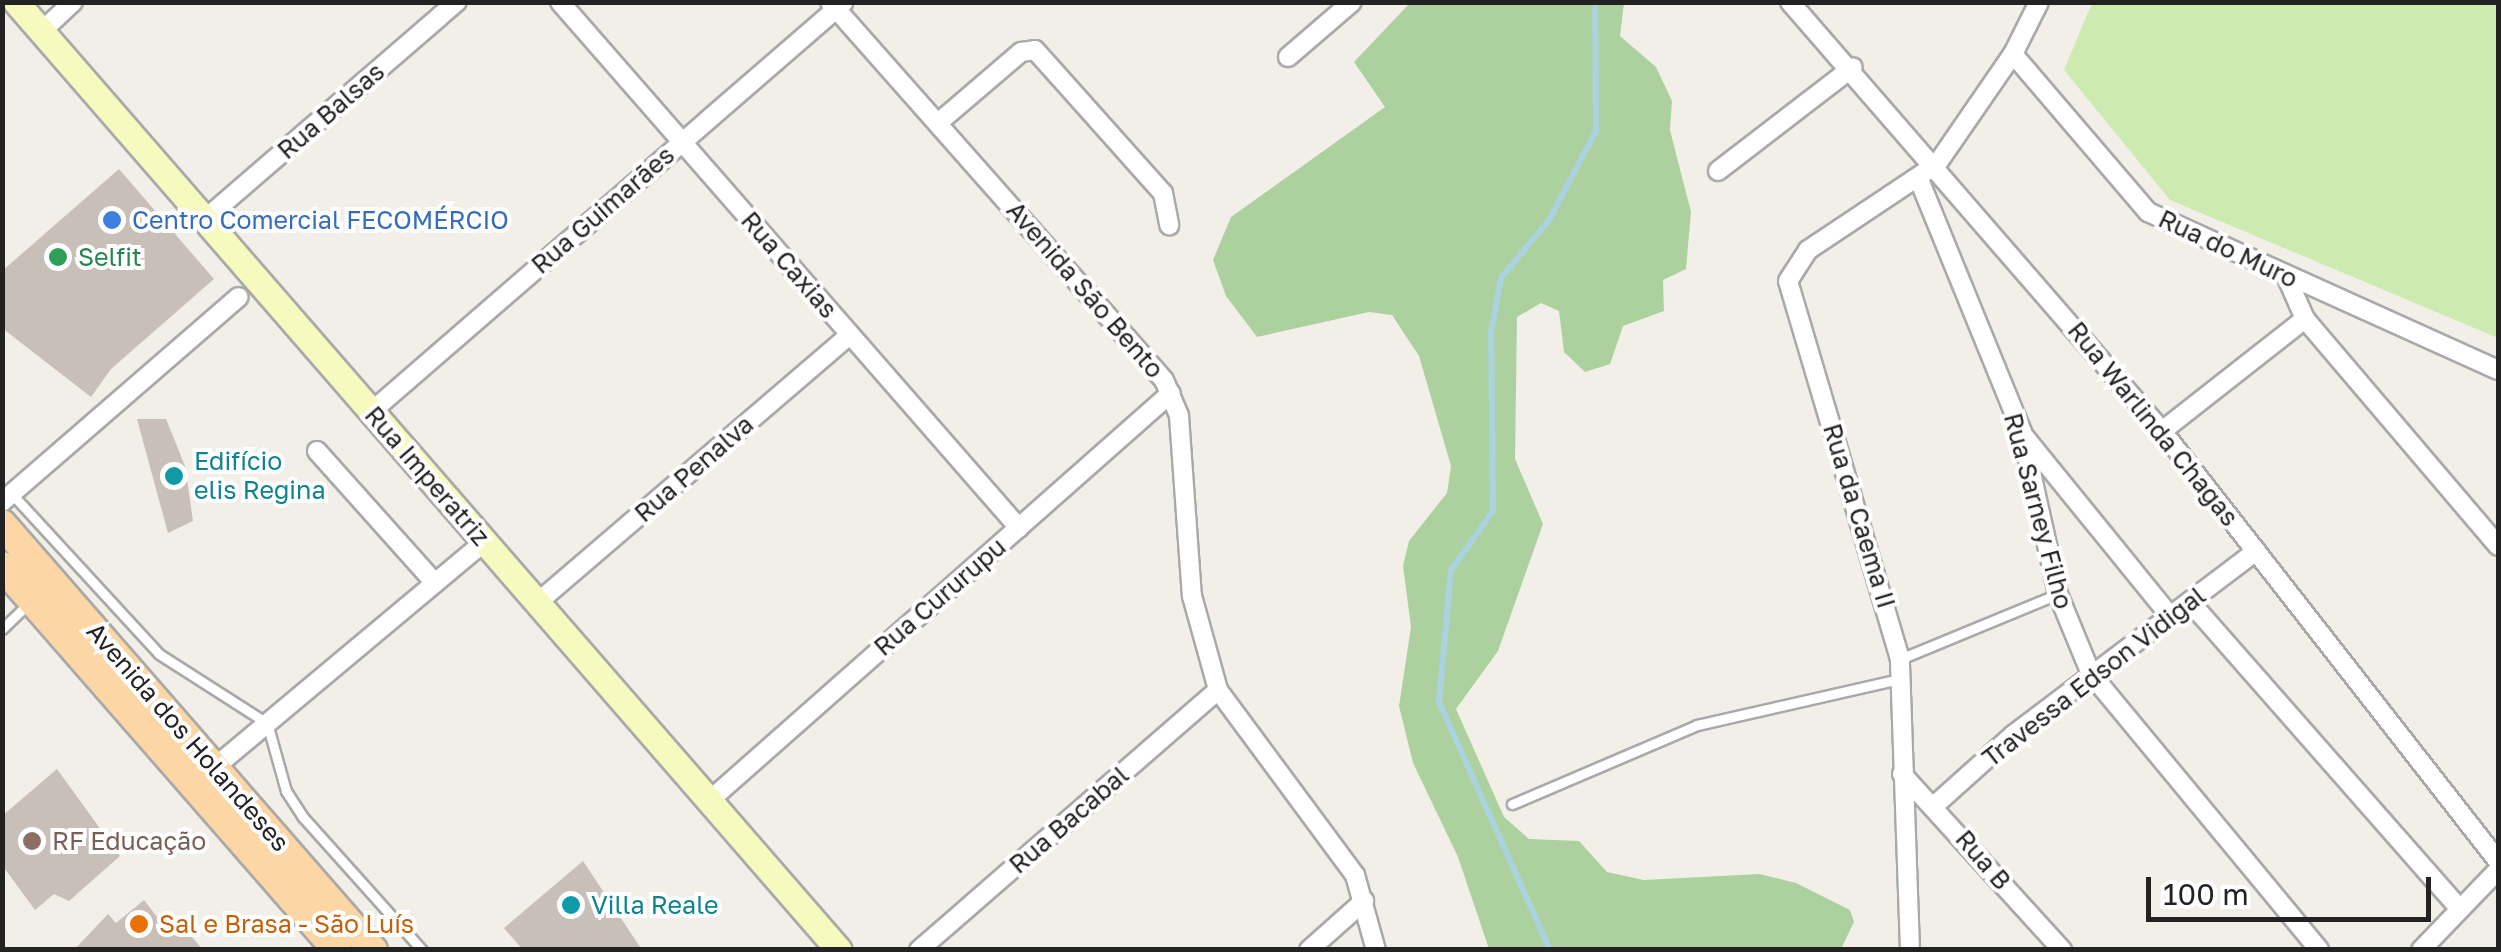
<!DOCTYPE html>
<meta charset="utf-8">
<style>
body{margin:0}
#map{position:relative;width:2501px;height:952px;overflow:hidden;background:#f2efe9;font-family:"Golos Text",sans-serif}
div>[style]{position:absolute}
.grass>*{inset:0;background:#cdebb0}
.forest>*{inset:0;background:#add19e}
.stream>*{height:6px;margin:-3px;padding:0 3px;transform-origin:3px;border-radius:3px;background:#aad3df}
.building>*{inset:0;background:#c7bfb8}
.roads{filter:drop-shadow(2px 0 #a9a9a9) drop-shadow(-2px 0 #a9a9a9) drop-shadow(0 2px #a9a9a9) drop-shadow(0 -2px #a9a9a9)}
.lane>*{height:9px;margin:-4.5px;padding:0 4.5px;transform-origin:4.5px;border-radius:4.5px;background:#fff}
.street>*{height:18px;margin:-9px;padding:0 9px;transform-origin:9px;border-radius:9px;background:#fff}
.secondary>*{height:25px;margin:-12.5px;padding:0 12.5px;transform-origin:12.5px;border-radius:12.5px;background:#f7fabf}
.primary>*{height:28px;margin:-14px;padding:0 14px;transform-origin:14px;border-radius:14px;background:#fcd6a4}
.dots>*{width:28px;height:28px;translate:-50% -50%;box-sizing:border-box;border:5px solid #fff;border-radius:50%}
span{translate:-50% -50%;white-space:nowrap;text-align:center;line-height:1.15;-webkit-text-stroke:8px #fff;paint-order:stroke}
.street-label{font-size:25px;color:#222}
.shop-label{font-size:25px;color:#366cbe}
.left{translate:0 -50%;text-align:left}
.leisure-label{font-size:25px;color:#27864d}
.culture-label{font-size:25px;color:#0d838f}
.education-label{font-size:25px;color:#785e54}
.food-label{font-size:25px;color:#c56008}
.frame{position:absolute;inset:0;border:5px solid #222;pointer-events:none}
.scale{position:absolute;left:2146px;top:877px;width:285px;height:45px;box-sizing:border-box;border:5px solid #222;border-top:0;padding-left:12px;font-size:30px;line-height:35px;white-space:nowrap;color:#222;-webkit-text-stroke:8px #fff;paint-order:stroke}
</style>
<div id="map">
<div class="grass">
<i style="clip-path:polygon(2092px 3px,2498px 3px,2498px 338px,2170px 200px,2064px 70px)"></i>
</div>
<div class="forest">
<i style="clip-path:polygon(1410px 3px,1624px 3px,1620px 36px,1656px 67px,1672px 101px,1670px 130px,1691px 212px,1686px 269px,1663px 280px,1664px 311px,1623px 326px,1610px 364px,1585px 372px,1564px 352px,1559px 311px,1541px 303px,1517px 317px,1515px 459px,1543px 524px,1498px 651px,1456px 709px,1504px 817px,1529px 839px,1579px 841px,1607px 872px,1644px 880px,1759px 874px,1796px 883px,1850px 910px,1854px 922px,1841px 949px,1489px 949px,1458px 857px,1413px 763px,1399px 706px,1411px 627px,1403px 566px,1409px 541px,1447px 493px,1451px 466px,1419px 356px,1392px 315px,1369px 312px,1257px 337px,1226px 296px,1213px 260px,1231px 217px,1385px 107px,1354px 62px)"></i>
</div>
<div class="stream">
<i style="left:1550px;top:950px;width:272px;rotate:-114.1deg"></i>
<i style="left:1439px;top:702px;width:133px;rotate:-84.8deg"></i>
<i style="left:1451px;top:570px;width:72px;rotate:-54.6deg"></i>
<i style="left:1493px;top:511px;width:178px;rotate:-90.6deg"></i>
<i style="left:1491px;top:333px;width:56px;rotate:-79.7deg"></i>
<i style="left:1501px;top:278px;width:75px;rotate:-50.4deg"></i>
<i style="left:1549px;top:220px;width:101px;rotate:-62.2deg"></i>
<i style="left:1596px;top:131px;width:129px;rotate:-90.4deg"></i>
</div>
<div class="building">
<i style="clip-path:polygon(119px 169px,214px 279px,111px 369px,91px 397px,2px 328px,2px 271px)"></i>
<i style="clip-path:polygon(137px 419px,166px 419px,185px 466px,193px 521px,168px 533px)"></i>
<i style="clip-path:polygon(57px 769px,120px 856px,69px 901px,54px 894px,35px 910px,2px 865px,2px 816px)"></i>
<i style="clip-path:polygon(583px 861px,642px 950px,523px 950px,504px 928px)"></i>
<i style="clip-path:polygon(144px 900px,161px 922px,172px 913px,203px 950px,74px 950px,108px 914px,116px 923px)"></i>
</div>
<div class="roads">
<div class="lane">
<i style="left:12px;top:494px;width:217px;rotate:47.4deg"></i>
<i style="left:159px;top:654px;width:128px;rotate:32.6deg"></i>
<i style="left:267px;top:723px;width:71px;rotate:74.4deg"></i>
<i style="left:286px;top:791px;width:31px;rotate:57deg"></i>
<i style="left:303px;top:817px;width:178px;rotate:48.2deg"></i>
<i style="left:2px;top:629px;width:37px;rotate:-44deg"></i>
<i style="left:1900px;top:659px;width:171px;rotate:-22.4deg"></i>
<i style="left:1512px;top:804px;width:201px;rotate:-23.1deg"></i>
<i style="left:1697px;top:725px;width:208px;rotate:-12.8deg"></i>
</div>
<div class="street">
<i style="left:560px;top:2px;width:698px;rotate:48.89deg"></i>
<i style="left:830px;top:2px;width:504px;rotate:48.54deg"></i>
<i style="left:1164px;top:380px;width:39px;rotate:67deg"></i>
<i style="left:1179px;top:416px;width:180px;rotate:85.9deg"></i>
<i style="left:1192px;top:596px;width:98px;rotate:74.5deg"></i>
<i style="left:1218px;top:690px;width:230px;rotate:53.5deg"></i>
<i style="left:1355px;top:875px;width:78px;rotate:74.4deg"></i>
<i style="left:1790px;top:2px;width:568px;rotate:49.07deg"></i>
<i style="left:2162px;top:431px;width:546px;rotate:52deg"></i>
<i style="left:41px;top:32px;width:44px;rotate:-43.2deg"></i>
<i style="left:2013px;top:54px;width:208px;rotate:49.5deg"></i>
<i style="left:2148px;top:212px;width:384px;rotate:24.3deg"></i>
<i style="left:1288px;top:57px;width:84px;rotate:-40.7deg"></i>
<i style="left:938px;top:123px;width:109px;rotate:-40.5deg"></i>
<i style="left:1021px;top:52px;width:14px;rotate:-8deg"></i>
<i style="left:1035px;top:50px;width:192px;rotate:48.2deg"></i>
<i style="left:1163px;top:193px;width:33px;rotate:79deg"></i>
<i style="left:1718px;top:171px;width:170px;rotate:-37.6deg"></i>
<i style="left:1920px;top:182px;width:270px;rotate:67.8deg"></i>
<i style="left:2022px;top:432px;width:166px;rotate:77.5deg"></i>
<i style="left:2058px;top:594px;width:87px;rotate:67.6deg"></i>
<i style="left:2091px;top:674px;width:358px;rotate:50.4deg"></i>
<i style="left:204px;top:220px;width:334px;rotate:-40.8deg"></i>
<i style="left:2287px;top:278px;width:45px;rotate:66.3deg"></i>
<i style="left:2305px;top:319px;width:298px;rotate:49.6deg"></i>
<i style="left:371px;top:412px;width:625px;rotate:-40.91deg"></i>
<i style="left:2162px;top:431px;width:182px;rotate:-38.1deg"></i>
<i style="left:2023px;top:435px;width:235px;rotate:50.9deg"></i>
<i style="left:317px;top:451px;width:177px;rotate:48.2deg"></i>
<i style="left:2px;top:502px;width:313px;rotate:-40.9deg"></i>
<i style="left:537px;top:603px;width:412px;rotate:-40.6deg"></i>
<i style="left:2191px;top:603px;width:407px;rotate:48.7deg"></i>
<i style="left:215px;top:767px;width:351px;rotate:-39.9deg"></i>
<i style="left:1902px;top:774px;width:238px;rotate:47.7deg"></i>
<i style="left:709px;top:801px;width:616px;rotate:-41.45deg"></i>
<i style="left:1935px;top:805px;width:105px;rotate:-41.9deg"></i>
<i style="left:2013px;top:735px;width:305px;rotate:-37.1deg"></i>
<i style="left:919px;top:950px;width:396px;rotate:-41deg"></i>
<i style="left:1309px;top:950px;width:74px;rotate:-41.7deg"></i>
<i style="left:1910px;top:950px;width:291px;rotate:-92deg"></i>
<i style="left:1900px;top:659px;width:394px;rotate:-106.5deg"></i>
<i style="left:1788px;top:281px;width:37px;rotate:-57deg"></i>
<i style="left:1808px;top:250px;width:155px;rotate:-33.7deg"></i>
<i style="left:1937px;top:164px;width:134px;rotate:-55.4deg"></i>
<i style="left:2013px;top:54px;width:58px;rotate:-63.4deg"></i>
<i style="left:2421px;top:950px;width:111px;rotate:-46.1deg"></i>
</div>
<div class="secondary">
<i style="left:16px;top:2px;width:1255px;rotate:49.04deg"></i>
</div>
<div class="primary">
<i style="left:2px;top:524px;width:565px;rotate:48.95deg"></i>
<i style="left:2px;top:566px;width:510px;rotate:48.9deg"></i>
</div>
</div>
<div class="dots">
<i style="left:112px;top:220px;background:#3f7fe0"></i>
<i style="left:58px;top:257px;background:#2e9e5b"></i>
<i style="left:174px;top:476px;background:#0f9aa8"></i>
<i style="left:32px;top:841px;background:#8d6e63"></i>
<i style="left:571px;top:905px;background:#0f9aa8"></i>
<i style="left:139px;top:924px;background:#e8710a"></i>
</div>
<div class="street-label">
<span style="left:331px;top:111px;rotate:-41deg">Rua Balsas</span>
<span style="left:603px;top:210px;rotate:-41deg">Rua Guimarães</span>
<span style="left:2228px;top:249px;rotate:25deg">Rua do Muro</span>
<span style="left:789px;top:265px;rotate:49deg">Rua Caxias</span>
<span style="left:1085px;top:290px;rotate:49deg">Avenida São Bento</span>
<span style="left:2153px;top:424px;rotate:51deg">Rua Warlinda Chagas</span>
<span style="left:694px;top:469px;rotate:-41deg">Rua Penalva</span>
<span style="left:427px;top:476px;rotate:49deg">Rua Imperatriz</span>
<span style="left:2038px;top:511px;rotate:75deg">Rua Sarney Filho</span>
<span style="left:1859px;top:516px;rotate:73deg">Rua da Caema II</span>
<span style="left:940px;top:597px;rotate:-41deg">Rua Cururupu</span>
<span style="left:2094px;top:677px;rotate:-38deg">Travessa Edson Vidigal</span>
<span style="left:188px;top:737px;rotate:49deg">Avenida dos Holandeses</span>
<span style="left:1069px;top:820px;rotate:-41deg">Rua Bacabal</span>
<span style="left:1983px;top:860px;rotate:49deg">Rua B</span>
</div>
<div class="shop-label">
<span class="left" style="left:132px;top:220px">Centro Comercial FECOMÉRCIO</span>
</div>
<div class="leisure-label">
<span class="left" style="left:78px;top:257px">Selfit</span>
</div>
<div class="culture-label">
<span class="left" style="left:194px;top:476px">Edifício<br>elis Regina</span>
<span class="left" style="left:591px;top:905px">Villa Reale</span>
</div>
<div class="education-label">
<span class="left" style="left:52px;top:841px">RF Educação</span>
</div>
<div class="food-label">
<span class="left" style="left:159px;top:924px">Sal e Brasa - São Luís</span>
</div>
<div class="frame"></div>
<div class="scale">100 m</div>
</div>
